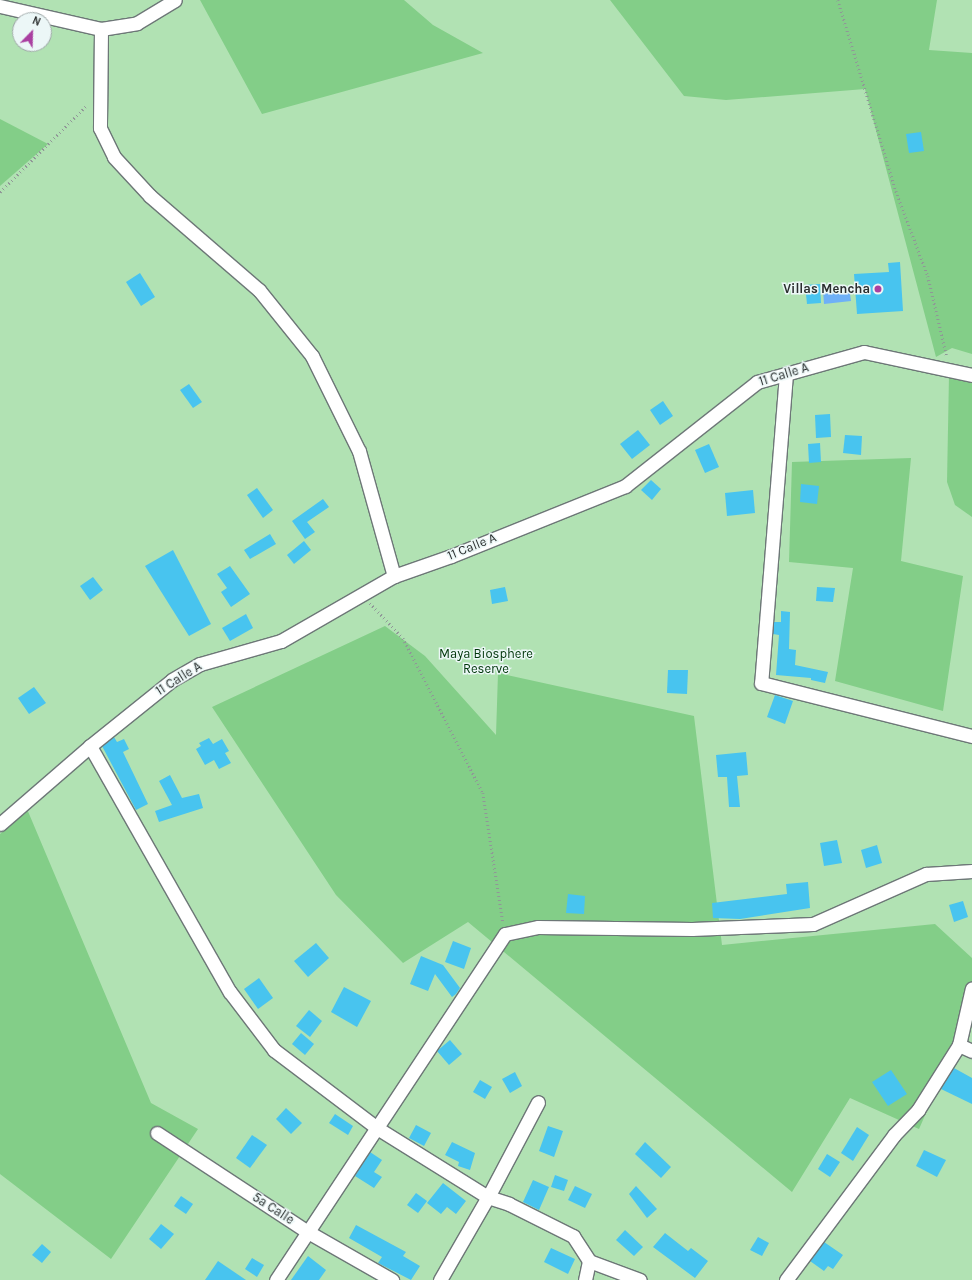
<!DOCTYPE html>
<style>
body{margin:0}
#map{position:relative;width:972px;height:1280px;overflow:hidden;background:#ecf7f7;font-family:Karla,sans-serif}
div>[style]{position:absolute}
.green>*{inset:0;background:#b1e2b3}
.forest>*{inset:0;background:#83ce88}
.water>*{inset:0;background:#6eb0f7}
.building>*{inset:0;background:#48c4ef}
.path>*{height:2.5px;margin-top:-1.25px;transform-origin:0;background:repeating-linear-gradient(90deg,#909797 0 1px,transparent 0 4px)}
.roads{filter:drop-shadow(1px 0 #6d7777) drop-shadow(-1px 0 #6d7777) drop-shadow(0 1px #6d7777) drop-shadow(0 -1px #6d7777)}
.minor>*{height:13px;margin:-6.5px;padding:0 6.5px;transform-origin:6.5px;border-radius:6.5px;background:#fff}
.dots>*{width:11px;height:11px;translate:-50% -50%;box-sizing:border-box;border:2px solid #ecf7f7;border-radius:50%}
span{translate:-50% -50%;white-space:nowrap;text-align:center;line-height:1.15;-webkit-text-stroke:3px #ecf7f7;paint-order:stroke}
.poi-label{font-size:13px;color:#2a2e2e;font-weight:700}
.right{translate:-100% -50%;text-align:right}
.street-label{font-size:13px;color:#2a2e2e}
.park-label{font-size:13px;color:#00370a}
.north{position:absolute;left:12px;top:12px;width:40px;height:40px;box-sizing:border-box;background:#ecf7f7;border:1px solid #9ea7a7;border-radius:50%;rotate:23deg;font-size:11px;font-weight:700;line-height:16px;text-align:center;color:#2a2e2e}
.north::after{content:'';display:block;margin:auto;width:14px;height:18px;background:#aa40a1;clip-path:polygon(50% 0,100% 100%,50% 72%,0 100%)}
</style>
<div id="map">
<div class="green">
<i style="clip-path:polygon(evenodd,0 0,972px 0,972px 1280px,0 1280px,0 0,20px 20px,44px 20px,44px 44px,20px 44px,20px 20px)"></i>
</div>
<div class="forest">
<i style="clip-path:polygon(200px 0,404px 0,433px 25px,483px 53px,262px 114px)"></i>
<i style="clip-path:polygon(610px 0,937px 0,929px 50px,972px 53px,972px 354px,952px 348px,936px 357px,865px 89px,726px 100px,684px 96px)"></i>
<i style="clip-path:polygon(0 119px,48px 144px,0 186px)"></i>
<i style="clip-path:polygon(949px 375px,972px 382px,972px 517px,955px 505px,947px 482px)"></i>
<i style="clip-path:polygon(911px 458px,901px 561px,963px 576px,943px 711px,835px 681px,853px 568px,789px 562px,792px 462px)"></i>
<i style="clip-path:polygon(385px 626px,425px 656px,496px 735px,498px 673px,694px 716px,722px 945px,935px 924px,972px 958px,972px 1009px,919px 1129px,850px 1098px,792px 1192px,468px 922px,403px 963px,336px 895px,212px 707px)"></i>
<i style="clip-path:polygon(27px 809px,151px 1103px,198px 1129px,111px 1259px,0 1174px,0 834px)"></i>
</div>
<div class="water">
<i style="clip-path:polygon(849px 287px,851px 301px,824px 304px,823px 290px)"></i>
</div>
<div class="building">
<i style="clip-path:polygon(921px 132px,924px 151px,909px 153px,906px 134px)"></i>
<i style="clip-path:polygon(900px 262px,903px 311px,857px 314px,854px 274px,889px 272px,888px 263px)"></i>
<i style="clip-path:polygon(140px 273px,155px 297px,141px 306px,126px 282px)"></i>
<i style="clip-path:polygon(820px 284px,821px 303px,807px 304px,805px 285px)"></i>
<i style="clip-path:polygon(189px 384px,202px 402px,193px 408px,180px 390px)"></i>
<i style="clip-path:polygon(663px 401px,673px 416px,660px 425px,650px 410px)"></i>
<i style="clip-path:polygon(830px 414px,831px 437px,816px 438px,815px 415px)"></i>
<i style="clip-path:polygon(638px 430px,650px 445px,632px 459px,620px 444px)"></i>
<i style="clip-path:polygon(845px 435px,862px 436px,861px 455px,843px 453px)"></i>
<i style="clip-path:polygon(820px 443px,821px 462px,809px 463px,808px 444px)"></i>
<i style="clip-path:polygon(709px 444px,719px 467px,705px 473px,695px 450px)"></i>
<i style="clip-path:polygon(651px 480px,661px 489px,652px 500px,641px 490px)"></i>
<i style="clip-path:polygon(801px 484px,819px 486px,817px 504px,800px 502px)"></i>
<i style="clip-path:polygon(257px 488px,273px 510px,263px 518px,247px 495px)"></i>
<i style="clip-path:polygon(753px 490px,755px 513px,727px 516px,725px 493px)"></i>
<i style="clip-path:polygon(323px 499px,329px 507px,307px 522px,315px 532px,305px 539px,292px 521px)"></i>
<i style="clip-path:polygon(270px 534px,276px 544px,250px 559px,244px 550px)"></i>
<i style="clip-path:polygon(304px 541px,311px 550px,294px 564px,287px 555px)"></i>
<i style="clip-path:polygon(173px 550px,211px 624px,189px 636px,145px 566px)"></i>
<i style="clip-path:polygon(230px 566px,250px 594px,231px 607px,221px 592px,227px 588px,217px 574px)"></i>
<i style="clip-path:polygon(93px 577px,103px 590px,90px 600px,80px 586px)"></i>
<i style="clip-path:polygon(505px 587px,508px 601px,492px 604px,490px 590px)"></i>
<i style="clip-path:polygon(817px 587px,835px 588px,833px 602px,816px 601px)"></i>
<i style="clip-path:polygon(781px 611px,790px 612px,789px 649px,796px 650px,795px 665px,828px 672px,825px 683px,811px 680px,811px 678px,776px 675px,779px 635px,773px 634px,774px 622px,781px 622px)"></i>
<i style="clip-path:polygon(246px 614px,253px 628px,230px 641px,222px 628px)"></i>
<i style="clip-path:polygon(668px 670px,688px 670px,687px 694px,667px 693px)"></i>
<i style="clip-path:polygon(34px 687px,46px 703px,29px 714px,18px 698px)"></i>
<i style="clip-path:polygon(775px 695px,793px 701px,785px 724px,767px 717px)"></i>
<i style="clip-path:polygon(114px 737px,117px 742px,124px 739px,129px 749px,123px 752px,148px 804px,136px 810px,102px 746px)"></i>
<i style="clip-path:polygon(209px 738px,213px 744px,222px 739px,229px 751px,225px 753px,231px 763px,219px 769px,214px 760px,205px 765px,196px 749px,201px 746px,199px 743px)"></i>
<i style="clip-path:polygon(746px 752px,748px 775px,737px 776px,740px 807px,729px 807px,727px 777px,718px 777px,716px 755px)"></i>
<i style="clip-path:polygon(170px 775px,182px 798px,199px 794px,203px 808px,159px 822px,155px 811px,172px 805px,159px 781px)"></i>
<i style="clip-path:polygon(837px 840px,842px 863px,824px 866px,820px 843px)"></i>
<i style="clip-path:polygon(877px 845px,882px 863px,866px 868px,861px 850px)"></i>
<i style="clip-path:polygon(808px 882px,810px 908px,740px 919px,713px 918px,712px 903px,787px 894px,786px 884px)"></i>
<i style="clip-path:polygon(568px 894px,585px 896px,584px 914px,566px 913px)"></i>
<i style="clip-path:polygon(963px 901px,968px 917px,954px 922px,949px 905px)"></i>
<i style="clip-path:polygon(453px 941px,471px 948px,464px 969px,445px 962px)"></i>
<i style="clip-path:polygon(316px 943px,329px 958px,308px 977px,294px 961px)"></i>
<i style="clip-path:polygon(421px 956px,443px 965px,460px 988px,456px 994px,452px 997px,435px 974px,428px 991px,410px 984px)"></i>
<i style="clip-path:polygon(259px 978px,273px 998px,258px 1009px,244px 989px)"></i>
<i style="clip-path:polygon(344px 987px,371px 1001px,357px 1027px,331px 1012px)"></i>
<i style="clip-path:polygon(309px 1010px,322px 1021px,310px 1037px,296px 1026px)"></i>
<i style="clip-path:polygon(301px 1033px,314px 1044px,305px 1055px,292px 1044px)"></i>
<i style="clip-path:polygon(450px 1040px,462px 1054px,449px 1065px,437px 1051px)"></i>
<i style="clip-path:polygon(954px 1068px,972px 1078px,972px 1104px,941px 1089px)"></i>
<i style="clip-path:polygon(891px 1070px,907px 1094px,888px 1106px,872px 1082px)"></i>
<i style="clip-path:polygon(515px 1072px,522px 1086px,510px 1093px,502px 1079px)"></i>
<i style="clip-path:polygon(480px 1080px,492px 1087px,485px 1099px,473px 1092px)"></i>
<i style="clip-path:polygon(286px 1108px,302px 1123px,291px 1134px,276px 1119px)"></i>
<i style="clip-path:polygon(335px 1114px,353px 1126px,348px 1135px,329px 1123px)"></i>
<i style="clip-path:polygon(416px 1125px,431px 1133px,424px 1146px,409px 1138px)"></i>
<i style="clip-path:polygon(548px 1126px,563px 1131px,554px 1157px,539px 1151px)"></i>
<i style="clip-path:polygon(857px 1127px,869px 1135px,853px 1161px,841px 1153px)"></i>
<i style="clip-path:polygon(252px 1135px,267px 1145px,250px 1168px,236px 1158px)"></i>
<i style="clip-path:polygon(452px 1142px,475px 1153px,470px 1170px,458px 1166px,459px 1162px,445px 1155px)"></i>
<i style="clip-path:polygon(645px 1142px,671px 1167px,661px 1178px,635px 1154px)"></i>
<i style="clip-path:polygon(924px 1150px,946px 1160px,937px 1177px,916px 1166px)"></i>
<i style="clip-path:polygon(370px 1152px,382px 1160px,374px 1172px,382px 1177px,374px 1188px,355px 1176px)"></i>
<i style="clip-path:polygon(827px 1154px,840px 1162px,830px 1177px,818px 1169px)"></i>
<i style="clip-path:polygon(555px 1175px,568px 1180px,564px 1191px,551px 1187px)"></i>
<i style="clip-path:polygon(533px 1180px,549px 1187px,539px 1210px,523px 1202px)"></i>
<i style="clip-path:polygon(443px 1183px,466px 1201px,456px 1214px,447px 1207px,441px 1214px,427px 1203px)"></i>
<i style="clip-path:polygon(575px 1186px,592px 1194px,585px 1208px,568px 1200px)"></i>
<i style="clip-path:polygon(636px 1186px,657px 1209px,647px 1218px,629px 1194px)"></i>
<i style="clip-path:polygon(416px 1193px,427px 1201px,418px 1213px,407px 1205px)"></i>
<i style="clip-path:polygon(181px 1196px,193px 1204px,186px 1214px,174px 1206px)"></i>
<i style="clip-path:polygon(161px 1224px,174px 1234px,161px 1249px,149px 1239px)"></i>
<i style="clip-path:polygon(356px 1225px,406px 1252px,403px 1256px,420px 1266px,411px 1280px,378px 1263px,382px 1257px,349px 1238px)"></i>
<i style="clip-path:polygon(625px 1230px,643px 1247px,634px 1256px,616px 1240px)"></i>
<i style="clip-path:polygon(665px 1233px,688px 1251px,691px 1248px,708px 1261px,695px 1278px,653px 1247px)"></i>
<i style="clip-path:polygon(758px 1237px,769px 1243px,762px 1256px,750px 1250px)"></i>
<i style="clip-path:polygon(824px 1242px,843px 1255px,833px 1269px,828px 1266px,824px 1271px,810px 1261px)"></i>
<i style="clip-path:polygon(42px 1244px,51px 1252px,42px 1263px,32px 1255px)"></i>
<i style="clip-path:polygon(551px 1248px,575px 1259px,568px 1274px,544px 1262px)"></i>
<i style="clip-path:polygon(308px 1256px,326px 1270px,319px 1280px,291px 1280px)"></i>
<i style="clip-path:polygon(252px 1258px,264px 1265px,257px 1277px,245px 1269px)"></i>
<i style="clip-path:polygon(218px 1261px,246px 1280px,205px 1280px)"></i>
</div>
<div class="path">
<i style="left:838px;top:0;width:200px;rotate:73.1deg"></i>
<i style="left:896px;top:191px;width:91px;rotate:69.4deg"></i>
<i style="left:928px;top:276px;width:83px;rotate:76.8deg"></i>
<i style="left:0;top:192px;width:123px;rotate:-45deg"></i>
<i style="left:370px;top:603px;width:48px;rotate:46.7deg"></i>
<i style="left:403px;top:638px;width:174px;rotate:62.7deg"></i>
<i style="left:483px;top:793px;width:131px;rotate:81.2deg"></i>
</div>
<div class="roads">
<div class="minor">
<i style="left:0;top:6px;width:104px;rotate:12.8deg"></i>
<i style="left:101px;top:29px;width:36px;rotate:-9deg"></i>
<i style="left:137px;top:23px;width:44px;rotate:-31.2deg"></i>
<i style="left:101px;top:29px;width:99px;rotate:90.6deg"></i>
<i style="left:100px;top:128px;width:32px;rotate:64deg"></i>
<i style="left:114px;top:157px;width:53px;rotate:47.3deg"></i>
<i style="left:150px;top:196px;width:144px;rotate:40.8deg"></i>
<i style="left:259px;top:290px;width:85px;rotate:51.2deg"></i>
<i style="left:312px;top:356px;width:106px;rotate:63.7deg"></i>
<i style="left:359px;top:451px;width:130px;rotate:74.4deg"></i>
<i style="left:786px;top:374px;width:310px;rotate:94.6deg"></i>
<i style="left:761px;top:683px;width:218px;rotate:14.1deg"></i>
<i style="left:90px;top:746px;width:283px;rotate:60.4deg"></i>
<i style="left:230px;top:992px;width:73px;rotate:52.8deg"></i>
<i style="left:274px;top:1050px;width:129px;rotate:37.1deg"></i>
<i style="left:377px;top:1128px;width:131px;rotate:31.9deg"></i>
<i style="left:488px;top:1197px;width:22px;rotate:18deg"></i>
<i style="left:509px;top:1204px;width:72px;rotate:26.6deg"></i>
<i style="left:573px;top:1236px;width:30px;rotate:57deg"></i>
<i style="left:589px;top:1261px;width:54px;rotate:20.4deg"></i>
<i style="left:0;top:824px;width:119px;rotate:-40.9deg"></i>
<i style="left:90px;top:746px;width:105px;rotate:-38.8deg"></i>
<i style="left:172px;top:680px;width:32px;rotate:-30deg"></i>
<i style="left:200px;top:664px;width:84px;rotate:-15.9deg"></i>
<i style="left:281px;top:641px;width:130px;rotate:-29.9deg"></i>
<i style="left:394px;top:576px;width:60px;rotate:-19.3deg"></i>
<i style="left:451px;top:556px;width:188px;rotate:-21.9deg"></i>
<i style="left:625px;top:486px;width:168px;rotate:-38.2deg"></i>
<i style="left:757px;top:382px;width:111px;rotate:-15.7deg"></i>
<i style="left:864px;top:352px;width:110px;rotate:12deg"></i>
<i style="left:959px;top:1045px;width:14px;rotate:25deg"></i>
<i style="left:157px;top:1133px;width:181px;rotate:33.3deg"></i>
<i style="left:308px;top:1232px;width:97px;rotate:29.7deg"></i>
<i style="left:276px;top:1280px;width:415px;rotate:-56.5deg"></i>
<i style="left:505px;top:934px;width:34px;rotate:-12deg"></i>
<i style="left:538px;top:927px;width:154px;rotate:0.7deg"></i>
<i style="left:692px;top:929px;width:121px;rotate:-2.4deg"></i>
<i style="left:813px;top:924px;width:124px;rotate:-23.9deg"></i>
<i style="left:926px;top:874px;width:46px;rotate:-3.7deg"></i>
<i style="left:440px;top:1280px;width:96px;rotate:-60deg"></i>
<i style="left:488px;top:1197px;width:107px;rotate:-62.2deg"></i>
<i style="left:585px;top:1280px;width:19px;rotate:-78deg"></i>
<i style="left:786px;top:1280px;width:181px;rotate:-53.3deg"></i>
<i style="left:894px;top:1135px;width:35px;rotate:-46deg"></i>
<i style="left:918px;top:1110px;width:77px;rotate:-57.8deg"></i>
<i style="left:959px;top:1045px;width:58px;rotate:-77.2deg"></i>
</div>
</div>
<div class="dots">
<i style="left:878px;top:289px;background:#aa40a1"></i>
</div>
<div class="poi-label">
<span class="right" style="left:870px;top:289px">Villas Mencha</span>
</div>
<div class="street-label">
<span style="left:784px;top:375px;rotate:-17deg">11 Calle A</span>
<span style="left:472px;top:547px;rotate:-22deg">11 Calle A</span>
<span style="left:179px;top:679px;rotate:-32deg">11 Calle A</span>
<span style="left:273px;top:1209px;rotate:33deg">5a Calle</span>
</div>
<div class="park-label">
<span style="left:486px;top:662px">Maya Biosphere<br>Reserve</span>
</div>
<div class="north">N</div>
</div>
